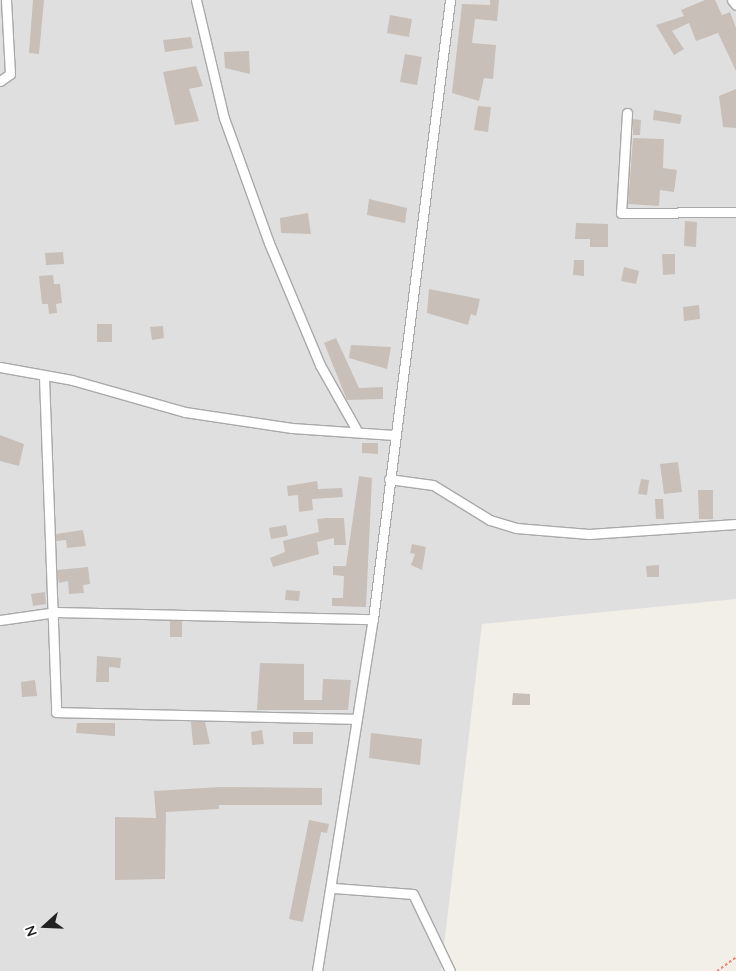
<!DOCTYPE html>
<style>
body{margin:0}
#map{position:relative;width:736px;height:971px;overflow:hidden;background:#f2efe9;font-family:Quicksand,sans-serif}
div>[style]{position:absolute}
.residential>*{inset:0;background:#e0dfdf}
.building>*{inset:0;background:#c7bfb8}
.path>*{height:2px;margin-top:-1px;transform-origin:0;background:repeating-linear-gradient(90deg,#fa8072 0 2.5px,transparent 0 5px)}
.roads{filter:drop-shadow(1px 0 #a9a9a9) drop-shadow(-1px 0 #a9a9a9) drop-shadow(0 1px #a9a9a9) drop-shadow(0 -1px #a9a9a9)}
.minor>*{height:9px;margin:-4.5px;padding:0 4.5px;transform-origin:4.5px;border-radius:4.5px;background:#fff}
span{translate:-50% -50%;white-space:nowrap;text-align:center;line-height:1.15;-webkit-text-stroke:4px #fff;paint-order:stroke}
.north{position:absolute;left:20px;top:901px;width:50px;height:50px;-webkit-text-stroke:4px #fff;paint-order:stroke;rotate:250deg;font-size:14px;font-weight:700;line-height:20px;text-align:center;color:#222}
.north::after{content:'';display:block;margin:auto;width:18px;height:22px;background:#222;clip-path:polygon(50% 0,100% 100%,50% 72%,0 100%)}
</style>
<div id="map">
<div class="residential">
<i style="clip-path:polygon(0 0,736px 0,736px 599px,482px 624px,441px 971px,0 971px)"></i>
</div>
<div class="building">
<i style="clip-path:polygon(33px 0,44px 0,39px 54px,29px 53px)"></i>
<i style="clip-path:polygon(490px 0,499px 0,497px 21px,475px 19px,472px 43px,496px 45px,493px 79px,484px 78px,479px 101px,452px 93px,462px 4px,490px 5px)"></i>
<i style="clip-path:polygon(705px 0,715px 0,722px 15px,730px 12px,736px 28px,736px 71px,718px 33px,696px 41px,689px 23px,672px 31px,684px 49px,674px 55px,656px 25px,684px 16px,681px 10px)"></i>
<i style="clip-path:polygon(390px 15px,412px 19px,409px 37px,387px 33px)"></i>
<i style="clip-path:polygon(191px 37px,193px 48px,165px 52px,163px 40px)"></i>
<i style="clip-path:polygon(249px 51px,250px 74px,225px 68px,224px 52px)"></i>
<i style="clip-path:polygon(405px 54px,422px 57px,417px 85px,400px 82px)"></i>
<i style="clip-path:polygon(196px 66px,203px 86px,189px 89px,199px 121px,175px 125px,163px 72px)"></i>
<i style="clip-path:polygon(736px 89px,736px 128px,723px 127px,719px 96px)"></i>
<i style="clip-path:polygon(478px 106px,491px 107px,488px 132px,474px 130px)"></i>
<i style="clip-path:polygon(654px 110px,682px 115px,680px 124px,653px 120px)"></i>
<i style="clip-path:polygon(633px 119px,641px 120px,640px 135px,633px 135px)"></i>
<i style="clip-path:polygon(633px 138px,664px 139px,663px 168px,677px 170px,674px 192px,660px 190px,659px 206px,628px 204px)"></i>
<i style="clip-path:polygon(369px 199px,407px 208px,405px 223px,367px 215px)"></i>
<i style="clip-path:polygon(308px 213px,311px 234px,281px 233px,280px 218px)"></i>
<i style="clip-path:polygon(685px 221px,697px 222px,696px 247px,684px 246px)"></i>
<i style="clip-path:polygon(576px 223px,608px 224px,608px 247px,590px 247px,590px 239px,575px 239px)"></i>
<i style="clip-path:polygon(63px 252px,64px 264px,46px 265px,45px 253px)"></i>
<i style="clip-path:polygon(662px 254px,675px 254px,675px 274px,663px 275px)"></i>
<i style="clip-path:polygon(574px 260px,584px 260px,584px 276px,573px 275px)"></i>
<i style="clip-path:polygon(624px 267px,639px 271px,636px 284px,621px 281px)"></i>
<i style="clip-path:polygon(53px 275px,54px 284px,60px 284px,62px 303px,56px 304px,57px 313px,49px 314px,48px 304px,42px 304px,39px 276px)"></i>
<i style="clip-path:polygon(429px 289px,480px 299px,476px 316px,471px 314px,468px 325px,427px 313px)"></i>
<i style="clip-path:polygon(699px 305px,700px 319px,684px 321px,683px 307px)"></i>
<i style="clip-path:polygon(97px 324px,112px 324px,112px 342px,97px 342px)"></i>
<i style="clip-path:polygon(163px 326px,164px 338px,152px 340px,150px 327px)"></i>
<i style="clip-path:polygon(336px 338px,359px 388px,383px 387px,383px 399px,347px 400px,324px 343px)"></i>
<i style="clip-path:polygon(351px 345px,391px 347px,387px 369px,349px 358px)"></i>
<i style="clip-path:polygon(0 435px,24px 444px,19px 466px,0 461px)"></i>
<i style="clip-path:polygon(362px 443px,378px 443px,378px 454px,362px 453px)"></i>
<i style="clip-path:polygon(678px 462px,682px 492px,664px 494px,660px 464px)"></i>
<i style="clip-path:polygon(359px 476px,372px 478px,366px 607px,332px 606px,332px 598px,343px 598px,344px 576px,333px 575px,333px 566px,346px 566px)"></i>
<i style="clip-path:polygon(641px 479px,649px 480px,647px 495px,638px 494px)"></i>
<i style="clip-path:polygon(317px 481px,318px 489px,342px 488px,343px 497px,312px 499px,313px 510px,299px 512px,298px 495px,288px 496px,287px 486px)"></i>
<i style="clip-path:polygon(698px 490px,713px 490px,713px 519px,699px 519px)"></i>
<i style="clip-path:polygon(655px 499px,663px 499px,664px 519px,656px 519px)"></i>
<i style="clip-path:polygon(327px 518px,344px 518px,346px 545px,334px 545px,334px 538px,317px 542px,319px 554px,273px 567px,270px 558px,285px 552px,283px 541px,319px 532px,317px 519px)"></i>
<i style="clip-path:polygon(286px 525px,288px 536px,271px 539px,269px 528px)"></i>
<i style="clip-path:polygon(83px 530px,86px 546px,67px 548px,66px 540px,56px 541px,56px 534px)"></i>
<i style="clip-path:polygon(412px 544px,426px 547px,422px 570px,411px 565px,415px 554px,410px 553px)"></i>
<i style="clip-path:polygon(659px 565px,659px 577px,647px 577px,646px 566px)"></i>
<i style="clip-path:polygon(88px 567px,90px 584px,83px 585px,84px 593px,69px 594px,68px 581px,59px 583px,57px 570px)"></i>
<i style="clip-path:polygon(286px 590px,300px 591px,299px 601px,285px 600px)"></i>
<i style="clip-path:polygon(45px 592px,46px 604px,33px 606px,31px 594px)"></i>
<i style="clip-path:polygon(170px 621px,182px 621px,182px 637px,170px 637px)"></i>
<i style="clip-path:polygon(97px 656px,121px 658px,120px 668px,109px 667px,109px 682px,96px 682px)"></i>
<i style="clip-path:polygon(260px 663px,304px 664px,304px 700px,322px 700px,323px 679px,351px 680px,348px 710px,257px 710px)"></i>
<i style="clip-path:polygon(35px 680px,37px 696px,22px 697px,21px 682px)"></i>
<i style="clip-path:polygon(513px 693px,530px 694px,530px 705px,512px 705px)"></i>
<i style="clip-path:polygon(191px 722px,205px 722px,210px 744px,193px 745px)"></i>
<i style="clip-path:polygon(77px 723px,115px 723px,115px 736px,76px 733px)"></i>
<i style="clip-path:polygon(262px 730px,264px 744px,252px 745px,251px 732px)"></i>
<i style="clip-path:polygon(293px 732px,313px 732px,313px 744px,293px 744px)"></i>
<i style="clip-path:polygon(371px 733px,422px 739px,420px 765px,369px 758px)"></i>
<i style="clip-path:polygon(220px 787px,322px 788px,322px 805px,219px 805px,219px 809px,166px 812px,165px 879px,115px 880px,115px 817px,156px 818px,154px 791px)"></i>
<i style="clip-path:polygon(309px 820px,329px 824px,327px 833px,321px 832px,303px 922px,289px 919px)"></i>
</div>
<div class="path">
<i style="left:717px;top:971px;width:24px;rotate:-36deg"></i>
</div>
<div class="roads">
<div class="minor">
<i style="left:196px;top:0;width:121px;rotate:76.7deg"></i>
<i style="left:224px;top:118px;width:133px;rotate:70.2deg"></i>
<i style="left:269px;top:243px;width:132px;rotate:67.3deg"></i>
<i style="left:320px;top:365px;width:73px;rotate:60.6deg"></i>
<i style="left:732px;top:0;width:6px;rotate:51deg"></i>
<i style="left:0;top:81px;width:12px;rotate:-35deg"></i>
<i style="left:10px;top:74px;width:74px;rotate:-93.1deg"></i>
<i style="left:627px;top:113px;width:100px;rotate:93.4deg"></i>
<i style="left:621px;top:213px;width:115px;rotate:-0.5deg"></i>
<i style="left:0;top:367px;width:73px;rotate:10.2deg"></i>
<i style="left:72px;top:380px;width:117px;rotate:15.8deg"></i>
<i style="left:185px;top:412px;width:108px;rotate:8.5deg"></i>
<i style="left:292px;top:428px;width:102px;rotate:3.9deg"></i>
<i style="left:44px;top:377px;width:335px;rotate:87.9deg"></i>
<i style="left:56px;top:712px;width:300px;rotate:1.3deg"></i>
<i style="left:389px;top:479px;width:44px;rotate:7.8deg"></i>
<i style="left:433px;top:485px;width:67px;rotate:31.6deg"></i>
<i style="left:490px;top:520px;width:27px;rotate:17deg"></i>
<i style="left:516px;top:528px;width:73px;rotate:4.7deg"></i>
<i style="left:589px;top:534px;width:147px;rotate:-3.9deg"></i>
<i style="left:0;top:620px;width:57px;rotate:-8.1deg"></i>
<i style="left:56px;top:612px;width:317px;rotate:1.3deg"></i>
<i style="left:334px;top:888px;width:79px;rotate:4.3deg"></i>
<i style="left:413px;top:894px;width:85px;rotate:64.3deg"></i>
<i style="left:317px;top:971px;width:356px;rotate:-81deg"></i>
<i style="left:373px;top:619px;width:624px;rotate:-82.91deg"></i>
</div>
</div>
<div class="north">N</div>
</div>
